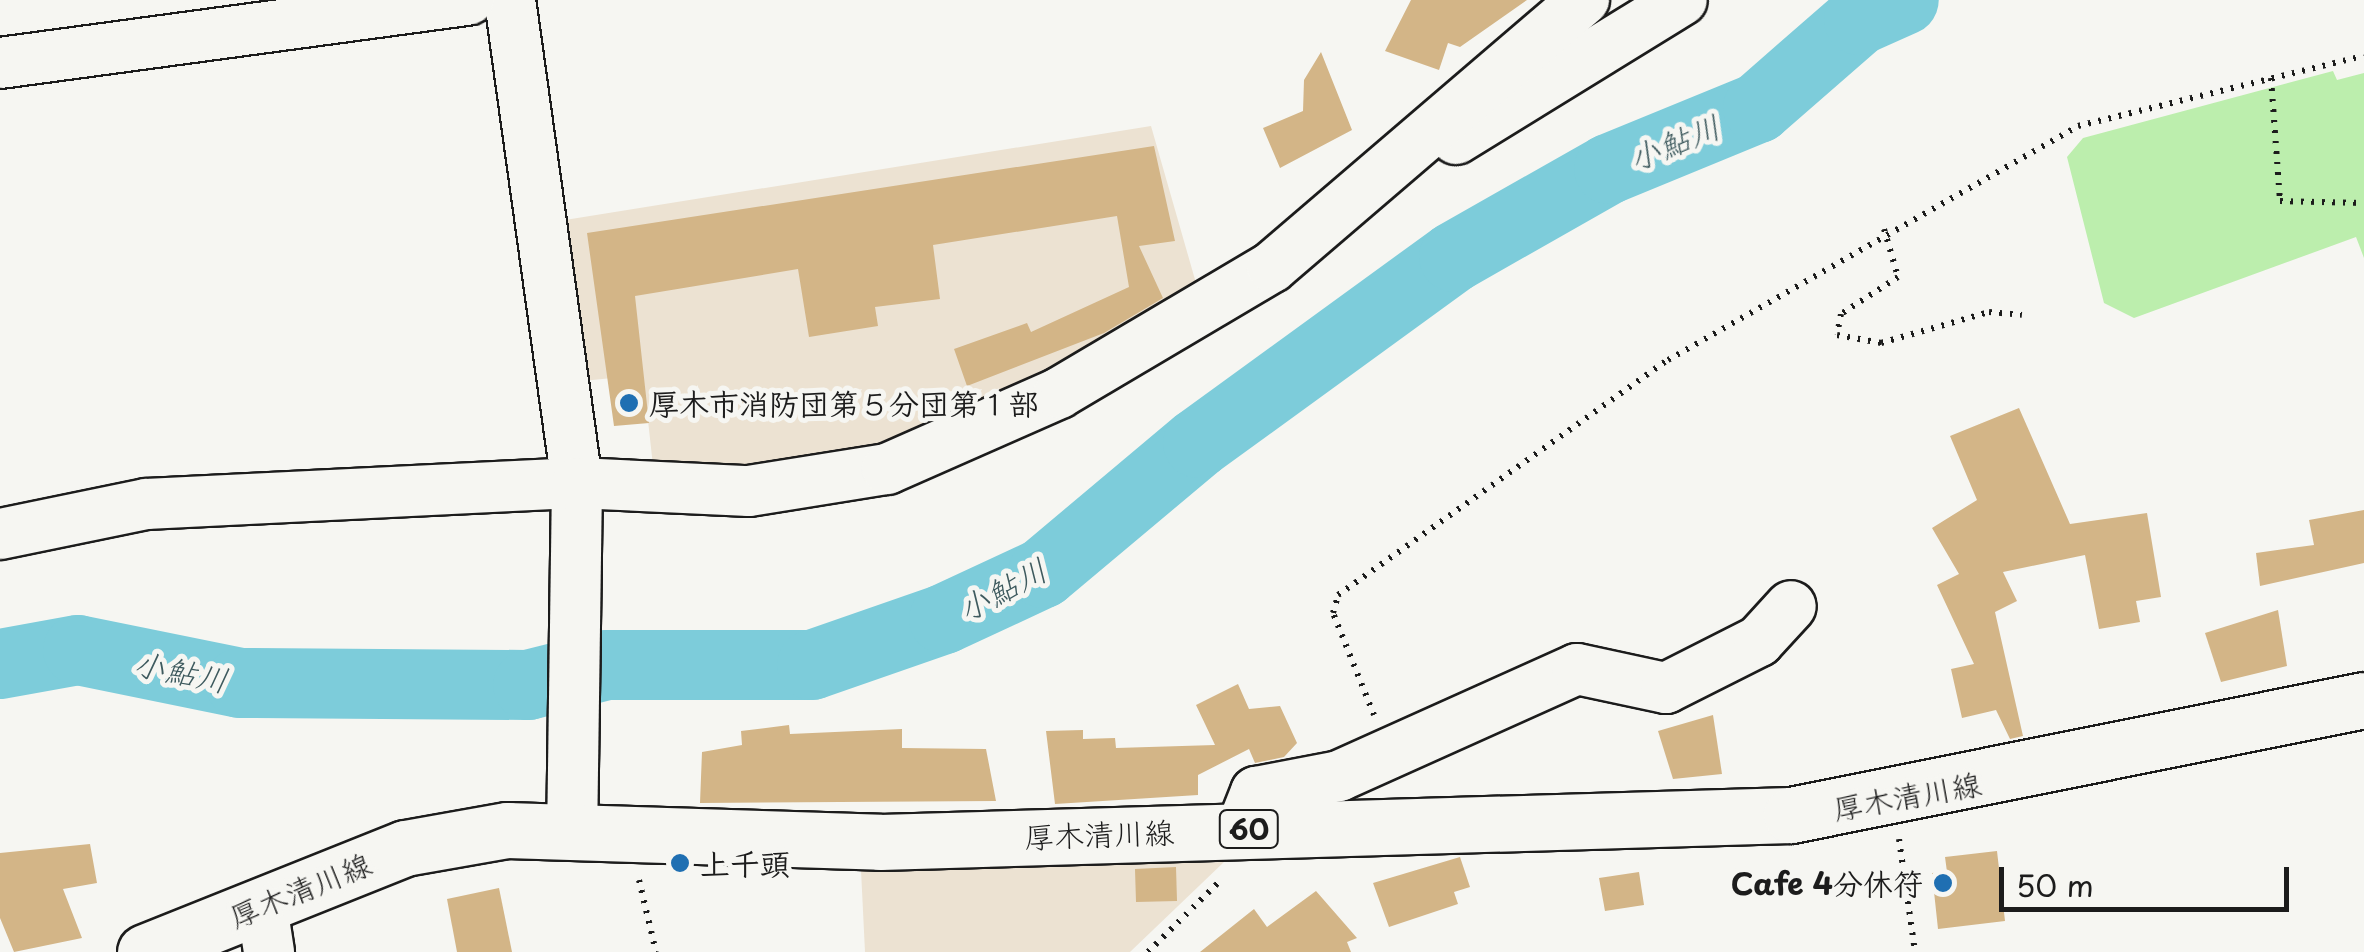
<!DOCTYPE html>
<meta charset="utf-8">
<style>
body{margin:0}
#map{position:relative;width:2364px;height:952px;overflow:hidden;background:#f6f6f2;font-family:"Playpen Sans","Klee One",sans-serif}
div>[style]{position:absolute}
.built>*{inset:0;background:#ece2d2}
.green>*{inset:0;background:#bceead}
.river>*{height:70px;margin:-35px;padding:0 35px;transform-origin:35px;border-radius:35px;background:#7dccda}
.building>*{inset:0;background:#d3b587}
.path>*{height:6px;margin-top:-3px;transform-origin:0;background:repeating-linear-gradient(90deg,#1c1c1c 0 2.5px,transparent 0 10.5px)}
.roads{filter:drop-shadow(2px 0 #1c1c1c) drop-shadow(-2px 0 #1c1c1c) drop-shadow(0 2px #1c1c1c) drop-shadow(0 -2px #1c1c1c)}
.minor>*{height:50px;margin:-25px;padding:0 25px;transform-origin:25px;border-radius:25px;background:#f6f6f2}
.major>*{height:55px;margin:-27.5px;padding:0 27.5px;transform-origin:27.5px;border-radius:27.5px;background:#f6f6f2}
.dots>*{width:28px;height:28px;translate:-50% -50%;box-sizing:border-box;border:5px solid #f6f6f2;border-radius:50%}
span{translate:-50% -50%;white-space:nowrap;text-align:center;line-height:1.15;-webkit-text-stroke:10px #f6f6f2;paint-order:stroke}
.shield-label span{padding:2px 8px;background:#f6f6f2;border:2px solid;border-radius:8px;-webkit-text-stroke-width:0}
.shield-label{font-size:28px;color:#1c1c1c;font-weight:700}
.poi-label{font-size:30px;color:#1c1c1c;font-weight:700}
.left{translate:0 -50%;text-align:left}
.right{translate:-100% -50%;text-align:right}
.street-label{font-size:30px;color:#1c1c1c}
.water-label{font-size:32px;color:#3e5a5e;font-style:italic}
.scale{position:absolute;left:1999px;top:867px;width:290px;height:45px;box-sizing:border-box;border:5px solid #1c1c1c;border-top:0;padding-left:12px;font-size:30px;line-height:35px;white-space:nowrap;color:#1c1c1c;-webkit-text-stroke:8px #f6f6f2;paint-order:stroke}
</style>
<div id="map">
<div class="built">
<i style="clip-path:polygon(1151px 126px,1202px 304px,847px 467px,654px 475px,643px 375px,582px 381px,565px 220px)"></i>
<i style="clip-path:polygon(1224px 862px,1130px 952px,865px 952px,861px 870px)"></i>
</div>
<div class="green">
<i style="clip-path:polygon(2333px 71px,2337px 80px,2364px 73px,2364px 258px,2356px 237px,2134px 318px,2104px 303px,2067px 157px,2083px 138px)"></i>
</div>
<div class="river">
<i style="left:0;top:664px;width:79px;rotate:-10.2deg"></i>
<i style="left:78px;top:650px;width:165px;rotate:11.5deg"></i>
<i style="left:240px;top:683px;width:288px;rotate:0.4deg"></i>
<i style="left:528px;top:685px;width:81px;rotate:-14.2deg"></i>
<i style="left:607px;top:665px;width:205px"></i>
<i style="left:812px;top:665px;width:140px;rotate:-19.2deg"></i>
<i style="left:944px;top:619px;width:109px;rotate:-24.9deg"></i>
<i style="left:1043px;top:573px;width:202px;rotate:-40deg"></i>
<i style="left:1198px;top:443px;width:316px;rotate:-36deg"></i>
<i style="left:1454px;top:257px;width:178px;rotate:-29.6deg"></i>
<i style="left:1609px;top:169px;width:161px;rotate:-22.3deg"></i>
<i style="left:1758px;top:108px;width:134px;rotate:-41.1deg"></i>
<i style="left:1859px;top:20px;width:49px;rotate:-24deg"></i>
</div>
<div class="building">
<i style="clip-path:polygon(1411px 0,1527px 0,1460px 47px,1448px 43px,1439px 70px,1385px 51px)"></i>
<i style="clip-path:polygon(1321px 52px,1352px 130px,1280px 168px,1263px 128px,1303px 111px,1304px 80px)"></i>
<i style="clip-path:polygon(1154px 146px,1175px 241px,1139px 246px,1163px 298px,1104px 333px,967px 386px,954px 349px,1027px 323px,1031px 332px,1129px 287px,1117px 216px,933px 245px,940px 299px,875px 307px,878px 326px,809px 337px,798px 269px,635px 296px,649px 423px,614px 426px,587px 233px)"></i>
<i style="clip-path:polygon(2019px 408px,2070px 524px,2147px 513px,2161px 597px,2136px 601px,2140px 622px,2099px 629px,2085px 555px,2003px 572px,2017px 601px,1995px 612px,2023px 736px,2010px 739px,1996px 710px,1962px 718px,1951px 669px,1974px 664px,1937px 585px,1959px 574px,1932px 528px,1977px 500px,1950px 436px)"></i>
<i style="clip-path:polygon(2364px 510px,2364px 563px,2260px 586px,2256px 553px,2314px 545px,2309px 520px)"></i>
<i style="clip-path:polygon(2278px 610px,2287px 666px,2221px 682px,2205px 633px)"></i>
<i style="clip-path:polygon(1238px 684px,1249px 709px,1280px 706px,1297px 743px,1284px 757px,1255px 763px,1249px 749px,1198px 775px,1198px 795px,1055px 804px,1046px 731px,1083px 730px,1083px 739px,1115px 738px,1116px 748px,1215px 745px,1196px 705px)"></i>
<i style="clip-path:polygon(1713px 715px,1722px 774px,1673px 779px,1658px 731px)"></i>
<i style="clip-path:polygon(789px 725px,790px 734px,902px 729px,902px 748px,986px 749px,996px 801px,700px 803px,702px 752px,742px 745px,741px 731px)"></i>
<i style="clip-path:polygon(90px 844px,97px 883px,63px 889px,82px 938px,14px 952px,0 918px,0 853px)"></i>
<i style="clip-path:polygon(1997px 851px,2005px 921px,1938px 929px,1932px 873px,1947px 872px,1945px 857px)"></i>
<i style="clip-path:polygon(1460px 857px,1470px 887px,1454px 892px,1458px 904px,1389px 927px,1373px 883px)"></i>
<i style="clip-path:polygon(1176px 867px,1177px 901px,1136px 902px,1135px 869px)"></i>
<i style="clip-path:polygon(1639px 872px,1644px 905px,1605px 911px,1599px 878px)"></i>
<i style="clip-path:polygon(499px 888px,512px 952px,457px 952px,447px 899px)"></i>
<i style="clip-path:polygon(1316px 891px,1357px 938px,1347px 942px,1351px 952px,1200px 952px,1254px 909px,1267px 927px)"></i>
</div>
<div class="path">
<i style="left:2271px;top:78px;width:123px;rotate:85.8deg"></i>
<i style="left:2280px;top:201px;width:84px;rotate:1.4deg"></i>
<i style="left:1884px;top:229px;width:50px;rotate:73.7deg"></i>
<i style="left:1898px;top:277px;width:68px;rotate:147deg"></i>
<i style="left:1841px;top:314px;width:21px;rotate:101deg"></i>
<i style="left:1837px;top:335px;width:45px;rotate:10.3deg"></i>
<i style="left:1881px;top:343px;width:112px;rotate:-16deg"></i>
<i style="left:1989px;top:312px;width:33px;rotate:5deg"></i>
<i style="left:1374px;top:715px;width:110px;rotate:-111.9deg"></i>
<i style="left:1333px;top:613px;width:19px;rotate:-74deg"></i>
<i style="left:1338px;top:595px;width:405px;rotate:-35.5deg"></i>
<i style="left:1668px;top:360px;width:472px;rotate:-29.7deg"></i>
<i style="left:2078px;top:126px;width:294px;rotate:-13.8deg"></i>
<i style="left:1899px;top:839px;width:114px;rotate:81.9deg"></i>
<i style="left:639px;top:880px;width:74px;rotate:76.7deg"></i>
<i style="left:1148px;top:952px;width:104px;rotate:-44.6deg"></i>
</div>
<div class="roads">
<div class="minor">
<i style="left:510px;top:0;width:488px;rotate:82.1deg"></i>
<i style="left:577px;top:483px;width:344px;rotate:90.8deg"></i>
<i style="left:0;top:63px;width:473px;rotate:-7.7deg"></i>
<i style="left:1456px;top:139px;width:265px;rotate:-31.6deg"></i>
<i style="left:0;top:534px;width:149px;rotate:-11.6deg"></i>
<i style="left:146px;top:504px;width:432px;rotate:-2.8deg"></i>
<i style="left:577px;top:483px;width:172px;rotate:2.7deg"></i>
<i style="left:749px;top:491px;width:140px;rotate:-9.1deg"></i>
<i style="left:887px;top:469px;width:188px;rotate:-23.8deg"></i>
<i style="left:1059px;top:393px;width:247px;rotate:-30.6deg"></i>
<i style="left:1272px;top:267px;width:411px;rotate:-40.6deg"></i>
<i style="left:1241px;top:830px;width:41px;rotate:-68.5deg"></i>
<i style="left:1256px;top:792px;width:85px;rotate:-10.9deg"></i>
<i style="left:1339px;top:776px;width:261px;rotate:-24.2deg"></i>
<i style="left:1577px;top:669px;width:91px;rotate:12.1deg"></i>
<i style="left:1666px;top:688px;width:104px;rotate:-26.8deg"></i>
<i style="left:1759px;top:641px;width:47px;rotate:-47.6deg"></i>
<i style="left:262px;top:906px;width:47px;rotate:81.3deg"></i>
</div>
<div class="major">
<i style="left:145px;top:952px;width:280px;rotate:-21.8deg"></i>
<i style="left:405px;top:848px;width:104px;rotate:-10deg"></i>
<i style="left:507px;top:830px;width:373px;rotate:1.8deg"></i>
<i style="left:880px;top:842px;width:911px;rotate:-1.7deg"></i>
<i style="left:1791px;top:815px;width:584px;rotate:-11.35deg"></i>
</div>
</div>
<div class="dots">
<i style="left:629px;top:403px;background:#1f6fb2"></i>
<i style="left:680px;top:863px;background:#1f6fb2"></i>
<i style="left:1943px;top:883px;background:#1f6fb2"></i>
</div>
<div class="shield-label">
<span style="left:1249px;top:829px">60</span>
</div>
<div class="poi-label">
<span class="left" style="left:649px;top:403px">厚木市消防団第５分団第１部</span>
<span class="left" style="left:700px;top:863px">上千頭</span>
<span class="right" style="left:1923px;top:883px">Cafe 4分休符</span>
</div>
<div class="street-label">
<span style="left:1907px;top:796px;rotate:-10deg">厚木清川線</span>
<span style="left:1099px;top:834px;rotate:-2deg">厚木清川線</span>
<span style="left:300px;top:890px;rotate:-22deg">厚木清川線</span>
</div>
<div class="water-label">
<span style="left:1674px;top:142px;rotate:-22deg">小鮎川</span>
<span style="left:1002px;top:589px;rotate:-28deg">小鮎川</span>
<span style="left:181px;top:671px;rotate:11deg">小鮎川</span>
</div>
<div class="scale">50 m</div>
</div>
